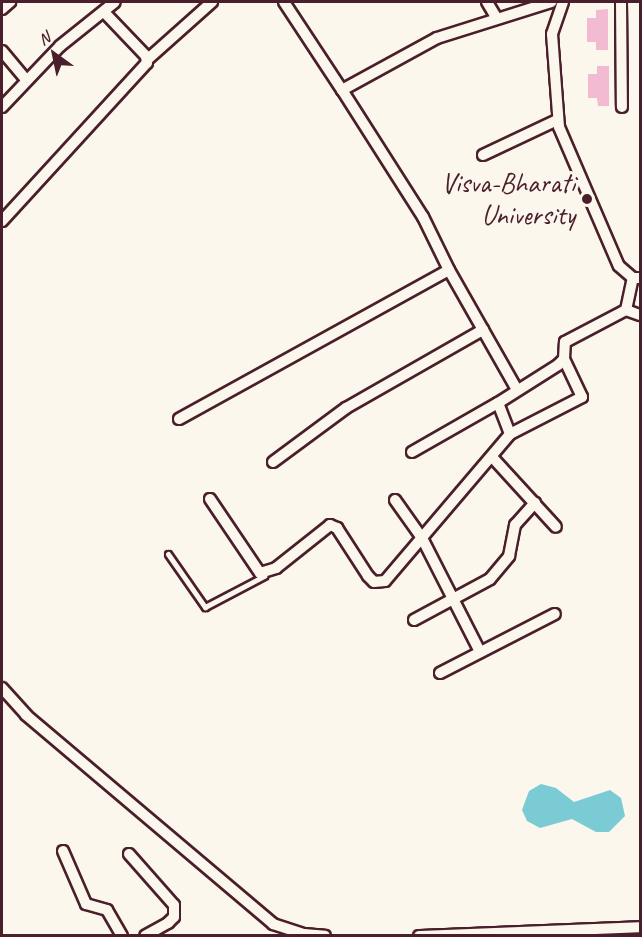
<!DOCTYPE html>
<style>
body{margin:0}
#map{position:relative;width:642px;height:937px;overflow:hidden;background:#fbf7ec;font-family:Caveat,sans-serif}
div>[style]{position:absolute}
.water>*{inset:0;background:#7acbd4}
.building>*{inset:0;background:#f2bbd2}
.roads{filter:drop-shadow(2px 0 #4a1f2b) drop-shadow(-2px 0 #4a1f2b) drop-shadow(0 2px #4a1f2b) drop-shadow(0 -2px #4a1f2b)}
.lane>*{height:5px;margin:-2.5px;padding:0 2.5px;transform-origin:2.5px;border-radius:2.5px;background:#fbf7ec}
.street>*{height:10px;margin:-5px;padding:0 5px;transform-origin:5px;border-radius:5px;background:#fbf7ec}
.dots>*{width:16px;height:16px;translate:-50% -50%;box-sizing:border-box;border:3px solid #fbf7ec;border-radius:50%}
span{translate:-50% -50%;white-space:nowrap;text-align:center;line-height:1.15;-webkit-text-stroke:6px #fbf7ec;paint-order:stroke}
.poi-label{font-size:28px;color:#4a1f2b}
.right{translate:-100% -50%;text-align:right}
.frame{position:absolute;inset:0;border:3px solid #4a1f2b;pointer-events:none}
.north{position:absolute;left:24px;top:24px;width:60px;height:60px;-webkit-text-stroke:4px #fbf7ec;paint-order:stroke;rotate:327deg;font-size:16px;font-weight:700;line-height:24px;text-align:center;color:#4a1f2b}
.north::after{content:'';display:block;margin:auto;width:21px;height:27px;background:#4a1f2b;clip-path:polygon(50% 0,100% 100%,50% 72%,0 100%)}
</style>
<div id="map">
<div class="water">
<i style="clip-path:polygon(541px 784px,556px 788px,574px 802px,610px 790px,621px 798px,625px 816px,609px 832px,596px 832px,572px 819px,540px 828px,527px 821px,522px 810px,529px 791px)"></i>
</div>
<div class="building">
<i style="clip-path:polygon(608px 9px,608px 50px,596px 50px,596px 42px,587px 42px,587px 18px,596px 18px,596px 10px)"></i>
<i style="clip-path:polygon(597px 66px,609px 66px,609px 106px,598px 106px,597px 98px,588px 98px,588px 74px,597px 74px)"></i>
</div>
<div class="roads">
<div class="lane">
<i style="left:168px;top:554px;width:65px;rotate:55.1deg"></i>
<i style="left:205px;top:607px;width:67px;rotate:-27.7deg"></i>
</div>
<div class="street">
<i style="left:284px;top:2px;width:105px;rotate:56.6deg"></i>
<i style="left:487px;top:2px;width:17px;rotate:59deg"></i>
<i style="left:563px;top:2px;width:34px;rotate:109deg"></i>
<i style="left:552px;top:34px;width:93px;rotate:85.7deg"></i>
<i style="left:559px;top:127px;width:151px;rotate:66.7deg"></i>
<i style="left:619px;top:266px;width:18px;rotate:41deg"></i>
<i style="left:633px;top:278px;width:7px"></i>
<i style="left:621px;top:2px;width:105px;rotate:89.5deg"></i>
<i style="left:2px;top:9px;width:11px;rotate:-41deg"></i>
<i style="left:2px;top:51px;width:38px;rotate:50deg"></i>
<i style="left:148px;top:59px;width:86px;rotate:-41.7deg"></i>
<i style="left:2px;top:107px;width:84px;rotate:-46.4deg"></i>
<i style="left:60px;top:46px;width:70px;rotate:-38.7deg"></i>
<i style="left:483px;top:155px;width:82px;rotate:-25.3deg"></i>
<i style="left:2px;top:221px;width:214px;rotate:-47.5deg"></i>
<i style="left:147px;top:63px;width:7px;rotate:-98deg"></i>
<i style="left:146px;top:56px;width:61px;rotate:-133.7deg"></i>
<i style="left:449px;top:270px;width:59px;rotate:-116.1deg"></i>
<i style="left:423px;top:217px;width:151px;rotate:-122.5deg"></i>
<i style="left:342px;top:90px;width:108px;rotate:-28.7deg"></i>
<i style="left:437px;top:38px;width:120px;rotate:-17.5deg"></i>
<i style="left:626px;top:310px;width:15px;rotate:20deg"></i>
<i style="left:179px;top:419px;width:308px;rotate:-28.9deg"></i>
<i style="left:449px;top:270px;width:136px;rotate:60.4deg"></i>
<i style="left:510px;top:434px;width:81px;rotate:-27.2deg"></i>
<i style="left:582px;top:397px;width:42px;rotate:-115.3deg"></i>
<i style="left:412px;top:452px;width:99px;rotate:-29.7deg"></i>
<i style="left:493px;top:458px;width:93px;rotate:47.6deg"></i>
<i style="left:273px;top:462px;width:91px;rotate:-36.5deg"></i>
<i style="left:346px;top:408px;width:158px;rotate:-29.7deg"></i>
<i style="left:210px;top:499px;width:89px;rotate:56deg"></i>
<i style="left:260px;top:573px;width:17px;rotate:-17deg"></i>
<i style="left:276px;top:568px;width:69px;rotate:-38.5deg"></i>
<i style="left:330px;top:525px;width:8px;rotate:23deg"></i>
<i style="left:337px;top:528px;width:57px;rotate:57.1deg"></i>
<i style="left:368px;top:576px;width:8px;rotate:45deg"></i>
<i style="left:374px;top:582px;width:11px;rotate:-5deg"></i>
<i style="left:385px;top:581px;width:193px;rotate:-49.6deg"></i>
<i style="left:510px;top:434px;width:33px;rotate:-111deg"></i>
<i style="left:498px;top:403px;width:71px;rotate:-32.3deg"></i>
<i style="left:558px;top:365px;width:8px;rotate:-45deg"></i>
<i style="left:564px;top:359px;width:17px;rotate:-87deg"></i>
<i style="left:565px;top:342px;width:69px;rotate:-27.7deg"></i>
<i style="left:626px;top:310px;width:33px;rotate:-78deg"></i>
<i style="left:395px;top:500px;width:47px;rotate:54.6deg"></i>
<i style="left:422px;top:538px;width:128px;rotate:63deg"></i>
<i style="left:414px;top:620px;width:86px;rotate:-28.3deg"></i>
<i style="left:490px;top:579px;width:30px;rotate:-50deg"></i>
<i style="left:509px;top:556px;width:32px;rotate:-79deg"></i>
<i style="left:515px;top:525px;width:30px;rotate:-48deg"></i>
<i style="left:440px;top:673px;width:129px;rotate:-27.2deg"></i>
<i style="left:2px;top:688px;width:36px;rotate:48deg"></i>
<i style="left:26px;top:715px;width:324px;rotate:40.2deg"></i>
<i style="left:273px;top:924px;width:33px;rotate:18deg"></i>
<i style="left:304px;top:934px;width:21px;rotate:5deg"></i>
<i style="left:63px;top:851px;width:58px;rotate:66.5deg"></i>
<i style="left:86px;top:904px;width:22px;rotate:16deg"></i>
<i style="left:107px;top:910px;width:30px;rotate:60deg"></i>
<i style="left:129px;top:854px;width:68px;rotate:48.6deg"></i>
<i style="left:174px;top:905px;width:12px;rotate:90deg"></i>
<i style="left:174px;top:917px;width:8px;rotate:135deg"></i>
<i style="left:168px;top:923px;width:26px;rotate:151deg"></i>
<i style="left:419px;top:936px;width:221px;rotate:-2.3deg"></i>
</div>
</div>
<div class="dots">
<i style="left:587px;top:199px;background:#4a1f2b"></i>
</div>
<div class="poi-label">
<span class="right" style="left:575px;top:199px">Visva-Bharati<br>University</span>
</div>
<div class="frame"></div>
<div class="north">N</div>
</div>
